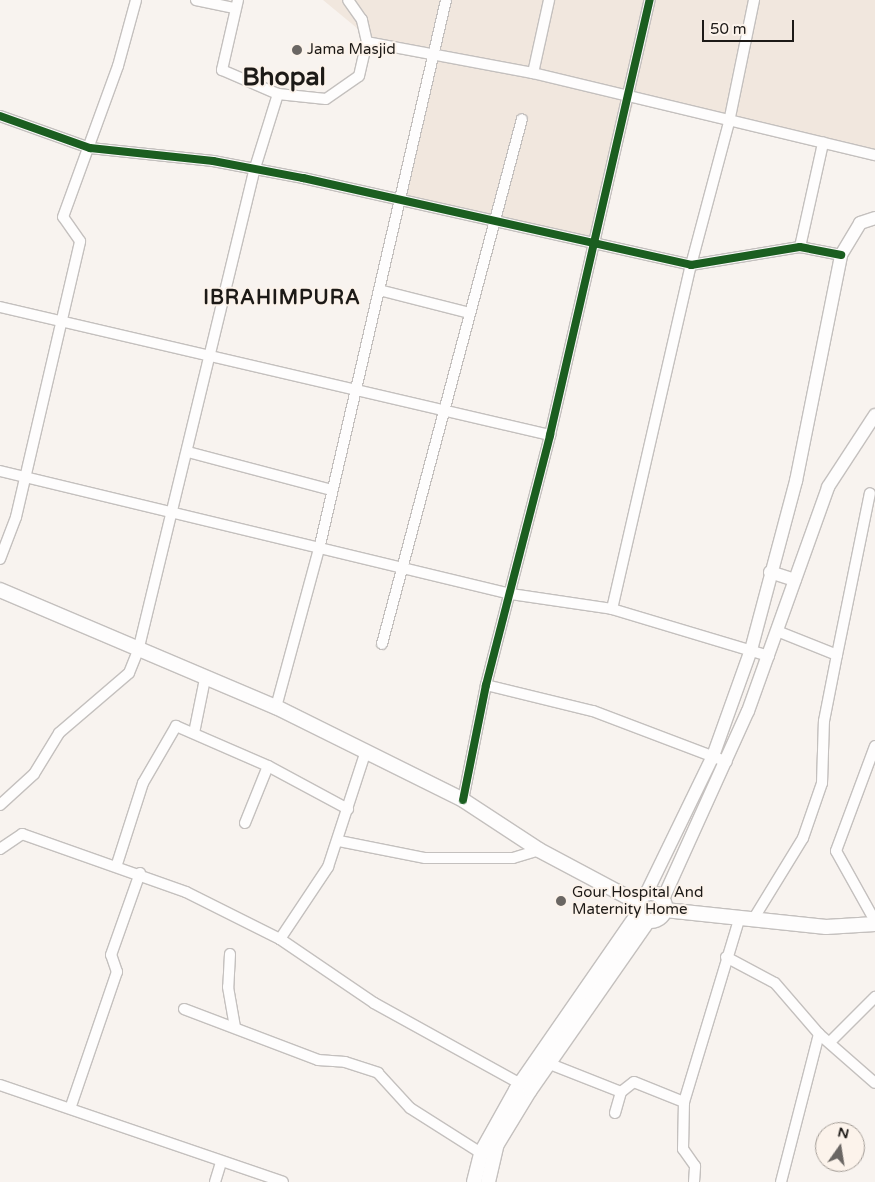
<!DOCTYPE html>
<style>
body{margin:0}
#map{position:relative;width:875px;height:1182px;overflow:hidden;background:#f8f3ef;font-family:"Varela Round",sans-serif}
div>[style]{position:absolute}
.built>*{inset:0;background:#f1e7de}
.roads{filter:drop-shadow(1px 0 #c4c0be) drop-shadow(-1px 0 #c4c0be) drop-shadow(0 1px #c4c0be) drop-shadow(0 -1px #c4c0be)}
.minor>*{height:10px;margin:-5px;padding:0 5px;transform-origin:5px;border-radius:5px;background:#fefdfd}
.tertiary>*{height:12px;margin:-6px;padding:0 6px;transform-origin:6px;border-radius:6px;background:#fefdfd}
.secondary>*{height:14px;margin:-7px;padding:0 7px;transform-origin:7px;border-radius:7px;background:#fefdfd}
.secondary>.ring{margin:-7px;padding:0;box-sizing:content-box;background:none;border:14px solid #fefdfd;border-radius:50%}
.cycleway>*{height:8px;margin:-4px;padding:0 4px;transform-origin:4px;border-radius:4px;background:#1b5e20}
.dots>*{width:14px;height:14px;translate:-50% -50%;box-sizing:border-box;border:2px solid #fcf3eb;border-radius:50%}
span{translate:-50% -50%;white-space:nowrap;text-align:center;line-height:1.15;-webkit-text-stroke:4px #fcf3eb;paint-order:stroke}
.poi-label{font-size:15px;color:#1d1a17}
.left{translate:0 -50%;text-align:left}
.district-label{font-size:20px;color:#1d1a17;font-weight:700;letter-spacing:1px}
.town-label{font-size:25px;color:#1d1a17;font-weight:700}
.north{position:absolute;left:815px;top:1122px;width:50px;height:50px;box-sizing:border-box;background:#fcf3eb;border:1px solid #a39c96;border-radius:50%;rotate:13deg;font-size:14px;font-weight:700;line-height:20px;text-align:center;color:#1d1a17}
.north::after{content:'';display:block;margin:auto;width:18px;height:22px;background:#6a6663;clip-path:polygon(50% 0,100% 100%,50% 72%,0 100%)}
.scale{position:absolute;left:702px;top:20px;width:92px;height:22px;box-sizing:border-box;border:2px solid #1d1a17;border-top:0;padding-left:6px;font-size:15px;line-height:18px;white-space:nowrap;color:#1d1a17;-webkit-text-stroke:4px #fcf3eb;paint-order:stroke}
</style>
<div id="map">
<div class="built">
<i style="clip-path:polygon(323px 0,875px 0,875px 155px,635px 98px,592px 243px,401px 198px,435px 51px,369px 38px)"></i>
</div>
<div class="roads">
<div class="minor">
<i style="left:196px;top:0;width:38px;rotate:12deg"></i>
<i style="left:238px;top:0;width:72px;rotate:102.9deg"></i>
<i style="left:222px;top:70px;width:61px;rotate:23.2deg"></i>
<i style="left:278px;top:94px;width:48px;rotate:5.9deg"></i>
<i style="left:326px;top:99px;width:40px;rotate:-34.9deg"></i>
<i style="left:359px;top:76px;width:35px;rotate:-77deg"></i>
<i style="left:367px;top:42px;width:23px;rotate:-103deg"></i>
<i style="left:362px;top:20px;width:24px;rotate:-125deg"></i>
<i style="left:367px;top:42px;width:169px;rotate:10.6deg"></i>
<i style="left:533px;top:73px;width:352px;rotate:13.5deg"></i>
<i style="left:533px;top:73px;width:75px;rotate:-77.6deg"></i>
<i style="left:0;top:116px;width:96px;rotate:19.6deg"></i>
<i style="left:90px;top:148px;width:124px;rotate:6deg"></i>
<i style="left:213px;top:161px;width:92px;rotate:10.7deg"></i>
<i style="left:303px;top:178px;width:398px;rotate:12.6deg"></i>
<i style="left:691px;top:265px;width:110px;rotate:-9.4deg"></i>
<i style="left:800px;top:247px;width:42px;rotate:11deg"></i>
<i style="left:800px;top:247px;width:107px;rotate:-77.5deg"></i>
<i style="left:379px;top:290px;width:94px;rotate:14.2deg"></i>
<i style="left:0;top:307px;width:565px;rotate:13.1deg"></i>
<i style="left:188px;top:452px;width:149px;rotate:14.8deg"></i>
<i style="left:0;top:471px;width:526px;rotate:13.53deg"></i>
<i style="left:511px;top:594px;width:102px;rotate:8.4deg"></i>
<i style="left:612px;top:609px;width:164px;rotate:16.7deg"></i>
<i style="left:0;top:559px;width:45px;rotate:-69.1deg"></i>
<i style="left:16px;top:517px;width:283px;rotate:-76.9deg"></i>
<i style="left:80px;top:241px;width:29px;rotate:-125deg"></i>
<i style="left:63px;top:217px;width:161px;rotate:-70deg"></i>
<i style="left:118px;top:66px;width:68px;rotate:-74.7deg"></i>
<i style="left:612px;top:609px;width:353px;rotate:-77.1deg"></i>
<i style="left:691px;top:265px;width:148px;rotate:-75.1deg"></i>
<i style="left:729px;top:122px;width:125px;rotate:-78.4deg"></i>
<i style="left:382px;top:644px;width:543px;rotate:-75.07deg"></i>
<i style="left:837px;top:655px;width:165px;rotate:-78.5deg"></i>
<i style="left:486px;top:685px;width:110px;rotate:13.7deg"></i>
<i style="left:593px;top:711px;width:143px;rotate:20.8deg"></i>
<i style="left:276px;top:707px;width:168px;rotate:-74.8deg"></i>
<i style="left:320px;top:545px;width:559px;rotate:-76.98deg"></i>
<i style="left:194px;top:733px;width:55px;rotate:-78.5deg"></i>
<i style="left:875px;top:746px;width:112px;rotate:110.4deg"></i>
<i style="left:836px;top:851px;width:80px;rotate:60.9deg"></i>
<i style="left:463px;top:800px;width:117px;rotate:-78.7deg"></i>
<i style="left:486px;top:685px;width:258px;rotate:-75.6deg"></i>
<i style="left:550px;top:435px;width:446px;rotate:-77.1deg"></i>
<i style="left:0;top:805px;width:46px;rotate:-42.4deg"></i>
<i style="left:34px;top:774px;width:48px;rotate:-58.6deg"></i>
<i style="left:59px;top:733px;width:92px;rotate:-40.6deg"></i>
<i style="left:129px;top:673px;width:24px;rotate:-68deg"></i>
<i style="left:138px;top:651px;width:494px;rotate:-76.4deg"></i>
<i style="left:254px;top:171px;width:81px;rotate:-72.7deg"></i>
<i style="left:245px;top:823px;width:61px;rotate:-68deg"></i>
<i style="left:268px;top:766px;width:91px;rotate:28.3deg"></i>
<i style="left:339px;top:841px;width:88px;rotate:11.2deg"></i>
<i style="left:425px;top:858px;width:88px"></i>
<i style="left:513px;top:858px;width:27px;rotate:-17deg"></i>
<i style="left:0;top:849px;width:27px;rotate:-34deg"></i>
<i style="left:22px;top:834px;width:174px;rotate:19.5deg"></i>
<i style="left:186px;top:892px;width:105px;rotate:26.6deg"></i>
<i style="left:280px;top:939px;width:114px;rotate:34.2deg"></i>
<i style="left:374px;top:1003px;width:174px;rotate:28.9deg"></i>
<i style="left:117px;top:864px;width:85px;rotate:-72.2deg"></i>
<i style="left:143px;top:783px;width:66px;rotate:-59.9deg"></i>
<i style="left:176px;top:726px;width:100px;rotate:23.5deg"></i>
<i style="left:754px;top:918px;width:94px;rotate:-58.5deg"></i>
<i style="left:803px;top:838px;width:58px;rotate:-70.9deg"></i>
<i style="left:822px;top:783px;width:62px;rotate:-88.2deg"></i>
<i style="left:824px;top:721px;width:67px;rotate:-78.9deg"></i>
<i style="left:837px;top:655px;width:65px;rotate:-158.2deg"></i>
<i style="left:280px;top:939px;width:87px;rotate:-56.3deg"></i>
<i style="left:328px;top:867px;width:122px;rotate:-71.9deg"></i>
<i style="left:230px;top:954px;width:33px;rotate:93deg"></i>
<i style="left:228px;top:987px;width:41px;rotate:80.1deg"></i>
<i style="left:726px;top:957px;width:55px;rotate:28deg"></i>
<i style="left:775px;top:983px;width:67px;rotate:49.2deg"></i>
<i style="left:819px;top:1034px;width:74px;rotate:41.2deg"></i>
<i style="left:184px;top:1009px;width:143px;rotate:20.8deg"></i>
<i style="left:318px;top:1060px;width:27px;rotate:4deg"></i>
<i style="left:345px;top:1062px;width:35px;rotate:18deg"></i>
<i style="left:378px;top:1073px;width:47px;rotate:47.6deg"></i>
<i style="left:410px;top:1108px;width:84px;rotate:32.4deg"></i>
<i style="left:830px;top:1042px;width:64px;rotate:-45deg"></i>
<i style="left:550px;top:1064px;width:76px;rotate:21.5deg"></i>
<i style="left:0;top:1085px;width:299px;rotate:18.9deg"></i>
<i style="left:71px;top:1106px;width:142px;rotate:-71.1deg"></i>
<i style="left:117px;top:972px;width:18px;rotate:-109deg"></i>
<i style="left:111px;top:955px;width:87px;rotate:-70.5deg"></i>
<i style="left:615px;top:1113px;width:22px;rotate:-74deg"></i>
<i style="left:621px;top:1092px;width:16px;rotate:-38deg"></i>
<i style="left:634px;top:1082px;width:54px;rotate:21.8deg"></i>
<i style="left:215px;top:1182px;width:21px;rotate:-73deg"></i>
<i style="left:694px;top:1182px;width:16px;rotate:-86deg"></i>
<i style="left:695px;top:1166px;width:21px;rotate:-125deg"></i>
<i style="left:683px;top:1149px;width:47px;rotate:-88.8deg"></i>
<i style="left:684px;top:1102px;width:193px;rotate:-73.2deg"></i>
<i style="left:781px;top:1182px;width:153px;rotate:-75.6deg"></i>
</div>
<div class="tertiary">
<i style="left:770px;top:572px;width:26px;rotate:18deg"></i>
<i style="left:646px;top:894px;width:153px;rotate:-64.1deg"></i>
<i style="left:713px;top:756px;width:113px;rotate:-70.3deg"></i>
<i style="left:751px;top:650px;width:175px;rotate:-75.1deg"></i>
<i style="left:796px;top:481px;width:230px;rotate:-78.7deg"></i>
<i style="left:841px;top:255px;width:37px;rotate:-59deg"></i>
<i style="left:860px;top:223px;width:16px;rotate:-18deg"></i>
<i style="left:663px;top:899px;width:206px;rotate:-65.7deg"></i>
<i style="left:748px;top:711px;width:238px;rotate:-70.3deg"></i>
<i style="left:828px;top:487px;width:86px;rotate:-56.9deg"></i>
</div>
<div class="secondary">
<i style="left:0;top:590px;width:300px;rotate:23deg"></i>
<i style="left:276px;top:707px;width:209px;rotate:26.4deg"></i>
<i style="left:463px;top:800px;width:91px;rotate:33.3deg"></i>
<i style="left:539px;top:850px;width:111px;rotate:28deg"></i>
<i class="ring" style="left:637px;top:893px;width:14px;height:14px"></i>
<i style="left:665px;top:910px;width:162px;rotate:6deg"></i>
<i style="left:826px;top:927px;width:49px;rotate:-3.5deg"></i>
<i style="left:474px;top:1182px;width:30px;rotate:-76deg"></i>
<i style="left:481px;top:1153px;width:72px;rotate:-60.9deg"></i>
<i style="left:516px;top:1090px;width:214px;rotate:-55.3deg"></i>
<i style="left:488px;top:1182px;width:39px;rotate:-77deg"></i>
<i style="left:497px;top:1144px;width:63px;rotate:-58.6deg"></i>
<i style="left:530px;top:1090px;width:206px;rotate:-55.1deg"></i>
</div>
</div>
<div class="cycleway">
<i style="left:0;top:116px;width:96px;rotate:19.6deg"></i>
<i style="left:90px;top:148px;width:124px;rotate:6deg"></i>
<i style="left:213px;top:161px;width:92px;rotate:10.7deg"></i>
<i style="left:303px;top:178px;width:398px;rotate:12.6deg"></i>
<i style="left:691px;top:265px;width:110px;rotate:-9.4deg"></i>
<i style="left:800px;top:247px;width:42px;rotate:11deg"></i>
<i style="left:463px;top:800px;width:117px;rotate:-78.7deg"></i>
<i style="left:486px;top:685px;width:258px;rotate:-75.6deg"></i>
<i style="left:550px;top:435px;width:446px;rotate:-77.1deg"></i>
</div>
<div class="dots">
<i style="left:297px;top:50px;background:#6a6663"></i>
<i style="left:561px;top:901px;background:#6a6663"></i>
</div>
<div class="poi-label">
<span class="left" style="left:307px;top:50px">Jama Masjid</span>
<span class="left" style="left:572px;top:901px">Gour Hospital And<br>Maternity Home</span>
</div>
<div class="district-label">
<span style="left:282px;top:298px">IBRAHIMPURA</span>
</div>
<div class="town-label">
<span style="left:284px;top:77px">Bhopal</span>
</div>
<div class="north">N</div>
<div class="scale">50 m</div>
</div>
